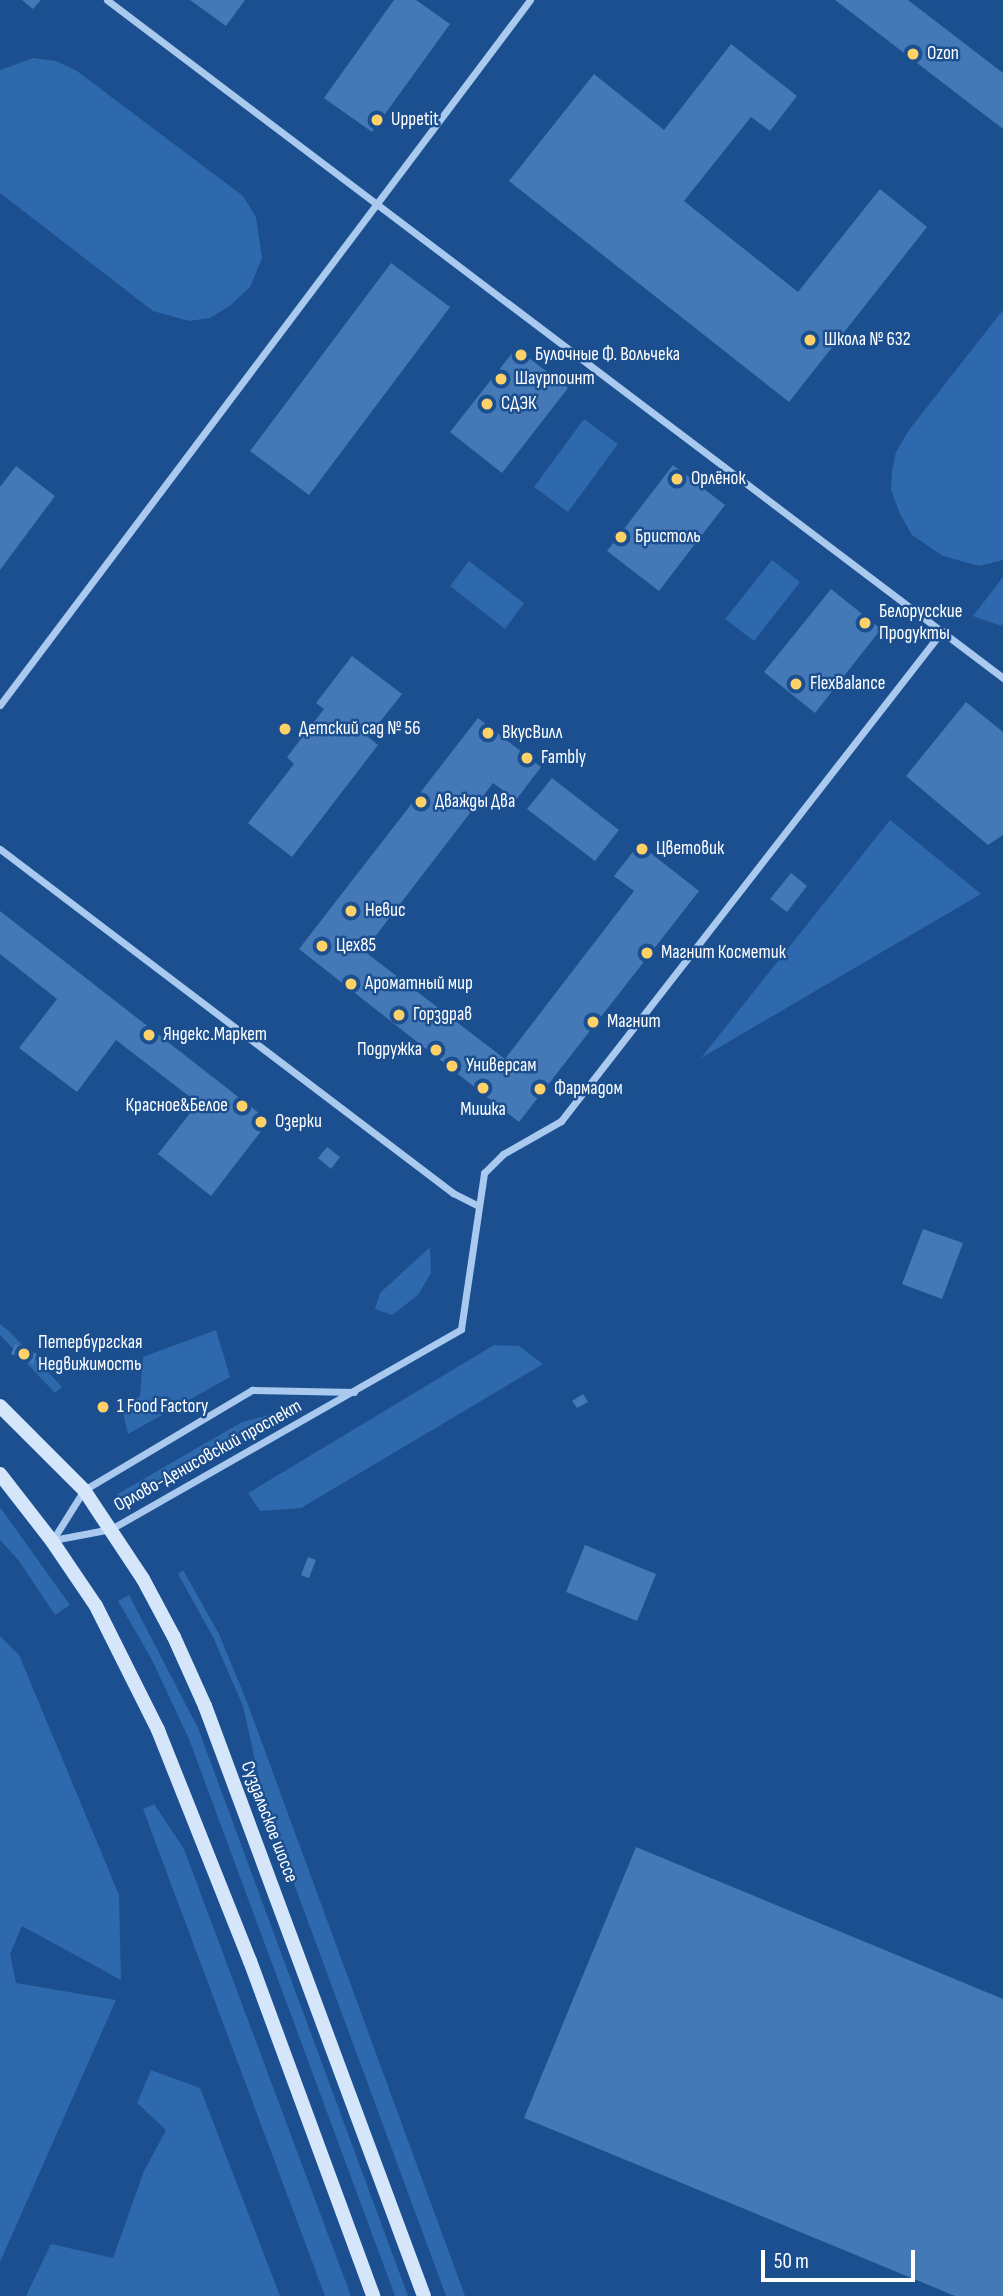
<!DOCTYPE html>
<meta charset="utf-8">
<style>
body{margin:0}
#map{position:relative;width:1003px;height:2296px;overflow:hidden;background:#1b4f8f;font-family:"Sofia Sans Condensed",sans-serif}
div>[style]{position:absolute}
.green>*{inset:0;background:#2e69ad}
.building>*{inset:0;background:#4478b7}
.minor>*{height:7px;margin:-3.5px;padding:0 3.5px;transform-origin:3.5px;border-radius:3.5px;background:#a9c9ee}
.secondary>*{height:14px;margin:-7px;padding:0 7px;transform-origin:7px;border-radius:7px;background:#d6e6fa}
.dots>*{width:19px;height:19px;translate:-50% -50%;box-sizing:border-box;border:4px solid #1b4f8f;border-radius:50%}
span{translate:-50% -50%;white-space:nowrap;text-align:center;line-height:1.15;-webkit-text-stroke:5px #1b4f8f;paint-order:stroke}
.poi-label{font-size:19px;color:#fff}
.left{translate:0 -50%;text-align:left}
.right{translate:-100% -50%;text-align:right}
.street-label{font-size:19px;color:#fff}
.scale{position:absolute;left:761px;top:2250px;width:154px;height:32px;box-sizing:border-box;border:4px solid #fff;border-top:0;padding-left:9px;font-size:21px;line-height:24px;white-space:nowrap;color:#fff;-webkit-text-stroke:5px #1b4f8f;paint-order:stroke}
</style>
<div id="map">
<div class="green">
<i style="clip-path:polygon(33px 58px,56px 61px,77px 71px,243px 196px,256px 217px,262px 258px,250px 287px,231px 305px,210px 318px,189px 321px,153px 311px,0 193px,0 70px)"></i>
<i style="clip-path:polygon(1003px 310px,1003px 560px,979px 566px,943px 556px,912px 535px,900px 514px,891px 490px,892px 470px,896px 452px,909px 430px)"></i>
<i style="clip-path:polygon(584px 419px,618px 444px,568px 512px,534px 487px)"></i>
<i style="clip-path:polygon(772px 560px,800px 582px,754px 641px,725px 619px)"></i>
<i style="clip-path:polygon(469px 561px,524px 603px,505px 629px,450px 586px)"></i>
<i style="clip-path:polygon(1003px 577px,1003px 623px,1001px 626px,973px 616px)"></i>
<i style="clip-path:polygon(890px 820px,981px 894px,701px 1058px)"></i>
<i style="clip-path:polygon(430px 1247px,431px 1273px,418px 1295px,392px 1315px,375px 1309px,380px 1293px)"></i>
<i style="clip-path:polygon(0 1324px,10px 1332px,62px 1387px,55px 1393px,0 1335px)"></i>
<i style="clip-path:polygon(216px 1330px,230px 1377px,128px 1434px,122px 1409px,140px 1396px,143px 1357px)"></i>
<i style="clip-path:polygon(494px 1345px,519px 1346px,543px 1364px,301px 1508px,260px 1511px,248px 1493px)"></i>
<i style="clip-path:polygon(277px 1413px,123px 1507px,116px 1495px,242px 1422px)"></i>
<i style="clip-path:polygon(0 1507px,70px 1605px,55px 1615px,19px 1561px,0 1540px)"></i>
<i style="clip-path:polygon(183px 1570px,219px 1634px,247px 1702px,465px 2296px,446px 2296px,265px 1805px,243px 1706px,213px 1637px,178px 1574px)"></i>
<i style="clip-path:polygon(129px 1595px,198px 1728px,408px 2296px,395px 2296px,189px 1739px,151px 1658px,118px 1601px)"></i>
<i style="clip-path:polygon(0 1636px,19px 1655px,119px 1895px,121px 1980px,22px 1926px,10px 1954px,16px 1983px,116px 2000px,0 2262px)"></i>
<i style="clip-path:polygon(154px 1804px,184px 1849px,351px 2296px,325px 2296px,143px 1809px)"></i>
<i style="clip-path:polygon(151px 2070px,200px 2088px,280px 2296px,26px 2296px,51px 2244px,113px 2258px,144px 2171px,166px 2130px,137px 2103px)"></i>
</div>
<div class="building">
<i style="clip-path:polygon(22px 0,41px 0,33px 9px)"></i>
<i style="clip-path:polygon(190px 0,245px 0,226px 26px)"></i>
<i style="clip-path:polygon(394px 0,416px 0,450px 24px,372px 132px,324px 98px)"></i>
<i style="clip-path:polygon(835px 0,908px 0,1003px 73px,1003px 129px)"></i>
<i style="clip-path:polygon(731px 44px,797px 96px,770px 131px,751px 117px,684px 201px,798px 292px,880px 189px,927px 227px,789px 402px,509px 181px,594px 74px,664px 130px)"></i>
<i style="clip-path:polygon(391px 263px,450px 307px,309px 495px,250px 451px)"></i>
<i style="clip-path:polygon(516px 348px,568px 388px,502px 473px,450px 432px)"></i>
<i style="clip-path:polygon(673px 465px,725px 505px,659px 591px,607px 551px)"></i>
<i style="clip-path:polygon(16px 466px,55px 496px,0 570px,0 487px)"></i>
<i style="clip-path:polygon(831px 589px,881px 629px,815px 713px,764px 672px)"></i>
<i style="clip-path:polygon(352px 656px,402px 694px,368px 737px,378px 745px,292px 857px,248px 823px,294px 764px,287px 757px,324px 709px,316px 703px)"></i>
<i style="clip-path:polygon(966px 702px,1003px 732px,1003px 835px,988px 845px,906px 776px)"></i>
<i style="clip-path:polygon(478px 718px,541px 767px,516px 800px,493px 783px,364px 951px,505px 1059px,634px 891px,614px 876px,639px 844px,699px 891px,519px 1122px,299px 949px)"></i>
<i style="clip-path:polygon(552px 778px,619px 830px,595px 861px,527px 809px)"></i>
<i style="clip-path:polygon(791px 873px,807px 886px,787px 912px,770px 899px)"></i>
<i style="clip-path:polygon(0 911px,269px 1121px,211px 1196px,158px 1154px,198px 1103px,125px 1047px,116px 1040px,77px 1092px,19px 1048px,57px 999px,0 954px)"></i>
<i style="clip-path:polygon(327px 1147px,340px 1157px,331px 1169px,318px 1158px)"></i>
<i style="clip-path:polygon(923px 1229px,963px 1243px,942px 1299px,902px 1284px)"></i>
<i style="clip-path:polygon(15px 1344px,37px 1354px,33px 1364px,11px 1354px)"></i>
<i style="clip-path:polygon(583px 1394px,588px 1402px,577px 1408px,572px 1401px)"></i>
<i style="clip-path:polygon(585px 1545px,656px 1574px,637px 1621px,566px 1592px)"></i>
<i style="clip-path:polygon(308px 1557px,316px 1560px,309px 1578px,301px 1575px)"></i>
<i style="clip-path:polygon(636px 1847px,1003px 1999px,1003px 2296px,955px 2296px,524px 2118px)"></i>
</div>
<div class="minor">
<i style="left:107px;top:0;width:1124px;rotate:37.11deg"></i>
<i style="left:0;top:705px;width:882px;rotate:-53.07deg"></i>
<i style="left:0;top:849px;width:569px;rotate:37.21deg"></i>
<i style="left:453px;top:1193px;width:28px;rotate:27deg"></i>
<i style="left:53px;top:1540px;width:59px;rotate:-10.7deg"></i>
<i style="left:111px;top:1529px;width:403px;rotate:-29.7deg"></i>
<i style="left:461px;top:1329px;width:158px;rotate:-81.6deg"></i>
<i style="left:484px;top:1173px;width:27px;rotate:-45deg"></i>
<i style="left:503px;top:1154px;width:67px;rotate:-29.6deg"></i>
<i style="left:561px;top:1121px;width:621px;rotate:-52.13deg"></i>
<i style="left:52px;top:1541px;width:60px;rotate:-57.9deg"></i>
<i style="left:84px;top:1490px;width:196px;rotate:-30.8deg"></i>
<i style="left:252px;top:1390px;width:102px;rotate:1.1deg"></i>
</div>
<div class="secondary">
<i style="left:0;top:1406px;width:119px;rotate:45deg"></i>
<i style="left:84px;top:1490px;width:107px;rotate:56.5deg"></i>
<i style="left:143px;top:1579px;width:66px;rotate:61.9deg"></i>
<i style="left:174px;top:1637px;width:76px;rotate:65.8deg"></i>
<i style="left:205px;top:1706px;width:629px;rotate:69.64deg"></i>
<i style="left:0;top:1474px;width:85px;rotate:52.2deg"></i>
<i style="left:52px;top:1541px;width:78px;rotate:55.9deg"></i>
<i style="left:96px;top:1606px;width:139px;rotate:63.4deg"></i>
<i style="left:158px;top:1730px;width:249px;rotate:68.3deg"></i>
<i style="left:250px;top:1961px;width:357px;rotate:69.8deg"></i>
</div>
<div class="dots">
<i style="left:913px;top:54px;background:#ffd166"></i>
<i style="left:377px;top:120px;background:#ffd166"></i>
<i style="left:810px;top:340px;background:#ffd166"></i>
<i style="left:521px;top:355px;background:#ffd166"></i>
<i style="left:501px;top:379px;background:#ffd166"></i>
<i style="left:487px;top:404px;background:#ffd166"></i>
<i style="left:677px;top:479px;background:#ffd166"></i>
<i style="left:621px;top:537px;background:#ffd166"></i>
<i style="left:865px;top:623px;background:#ffd166"></i>
<i style="left:796px;top:684px;background:#ffd166"></i>
<i style="left:285px;top:729px;background:#ffd166"></i>
<i style="left:488px;top:733px;background:#ffd166"></i>
<i style="left:527px;top:758px;background:#ffd166"></i>
<i style="left:421px;top:802px;background:#ffd166"></i>
<i style="left:642px;top:849px;background:#ffd166"></i>
<i style="left:351px;top:911px;background:#ffd166"></i>
<i style="left:322px;top:946px;background:#ffd166"></i>
<i style="left:647px;top:953px;background:#ffd166"></i>
<i style="left:351px;top:984px;background:#ffd166"></i>
<i style="left:399px;top:1015px;background:#ffd166"></i>
<i style="left:593px;top:1022px;background:#ffd166"></i>
<i style="left:149px;top:1035px;background:#ffd166"></i>
<i style="left:436px;top:1050px;background:#ffd166"></i>
<i style="left:452px;top:1066px;background:#ffd166"></i>
<i style="left:483px;top:1088px;background:#ffd166"></i>
<i style="left:540px;top:1089px;background:#ffd166"></i>
<i style="left:242px;top:1106px;background:#ffd166"></i>
<i style="left:261px;top:1122px;background:#ffd166"></i>
<i style="left:24px;top:1354px;background:#ffd166"></i>
<i style="left:103px;top:1407px;background:#ffd166"></i>
</div>
<div class="poi-label">
<span class="left" style="left:927px;top:54px">Ozon</span>
<span class="left" style="left:391px;top:120px">Uppetit</span>
<span class="left" style="left:824px;top:340px">Школа № 632</span>
<span class="left" style="left:535px;top:355px">Булочные Ф. Вольчека</span>
<span class="left" style="left:515px;top:379px">Шаурпоинт</span>
<span class="left" style="left:501px;top:404px">СДЭК</span>
<span class="left" style="left:691px;top:479px">Орлёнок</span>
<span class="left" style="left:635px;top:537px">Бристоль</span>
<span class="left" style="left:879px;top:623px">Белорусские<br>Продукты</span>
<span class="left" style="left:810px;top:684px">FlexBalance</span>
<span class="left" style="left:299px;top:729px">Детский сад № 56</span>
<span class="left" style="left:502px;top:733px">ВкусВилл</span>
<span class="left" style="left:541px;top:758px">Fambly</span>
<span class="left" style="left:435px;top:802px">Дважды Два</span>
<span class="left" style="left:656px;top:849px">Цветовик</span>
<span class="left" style="left:365px;top:911px">Невис</span>
<span class="left" style="left:336px;top:946px">Цех85</span>
<span class="left" style="left:661px;top:953px">Магнит Косметик</span>
<span class="left" style="left:365px;top:984px">Ароматный мир</span>
<span class="left" style="left:413px;top:1015px">Горздрав</span>
<span class="left" style="left:607px;top:1022px">Магнит</span>
<span class="left" style="left:163px;top:1035px">Яндекс.Маркет</span>
<span class="right" style="left:422px;top:1050px">Подружка</span>
<span class="left" style="left:466px;top:1066px">Универсам</span>
<span class="left" style="left:554px;top:1089px">Фармадом</span>
<span class="right" style="left:228px;top:1106px">Красное&amp;Белое</span>
<span style="left:483px;top:1110px">Мишка</span>
<span class="left" style="left:275px;top:1122px">Озерки</span>
<span class="left" style="left:38px;top:1354px">Петербургская<br>Недвижимость</span>
<span class="left" style="left:117px;top:1407px">1 Food Factory</span>
</div>
<div class="street-label">
<span style="left:208px;top:1456px;rotate:-29deg">Орлово-Денисовский проспект</span>
<span style="left:269px;top:1822px;rotate:69deg">Суздальское шоссе</span>
</div>
<div class="scale">50 m</div>
</div>
